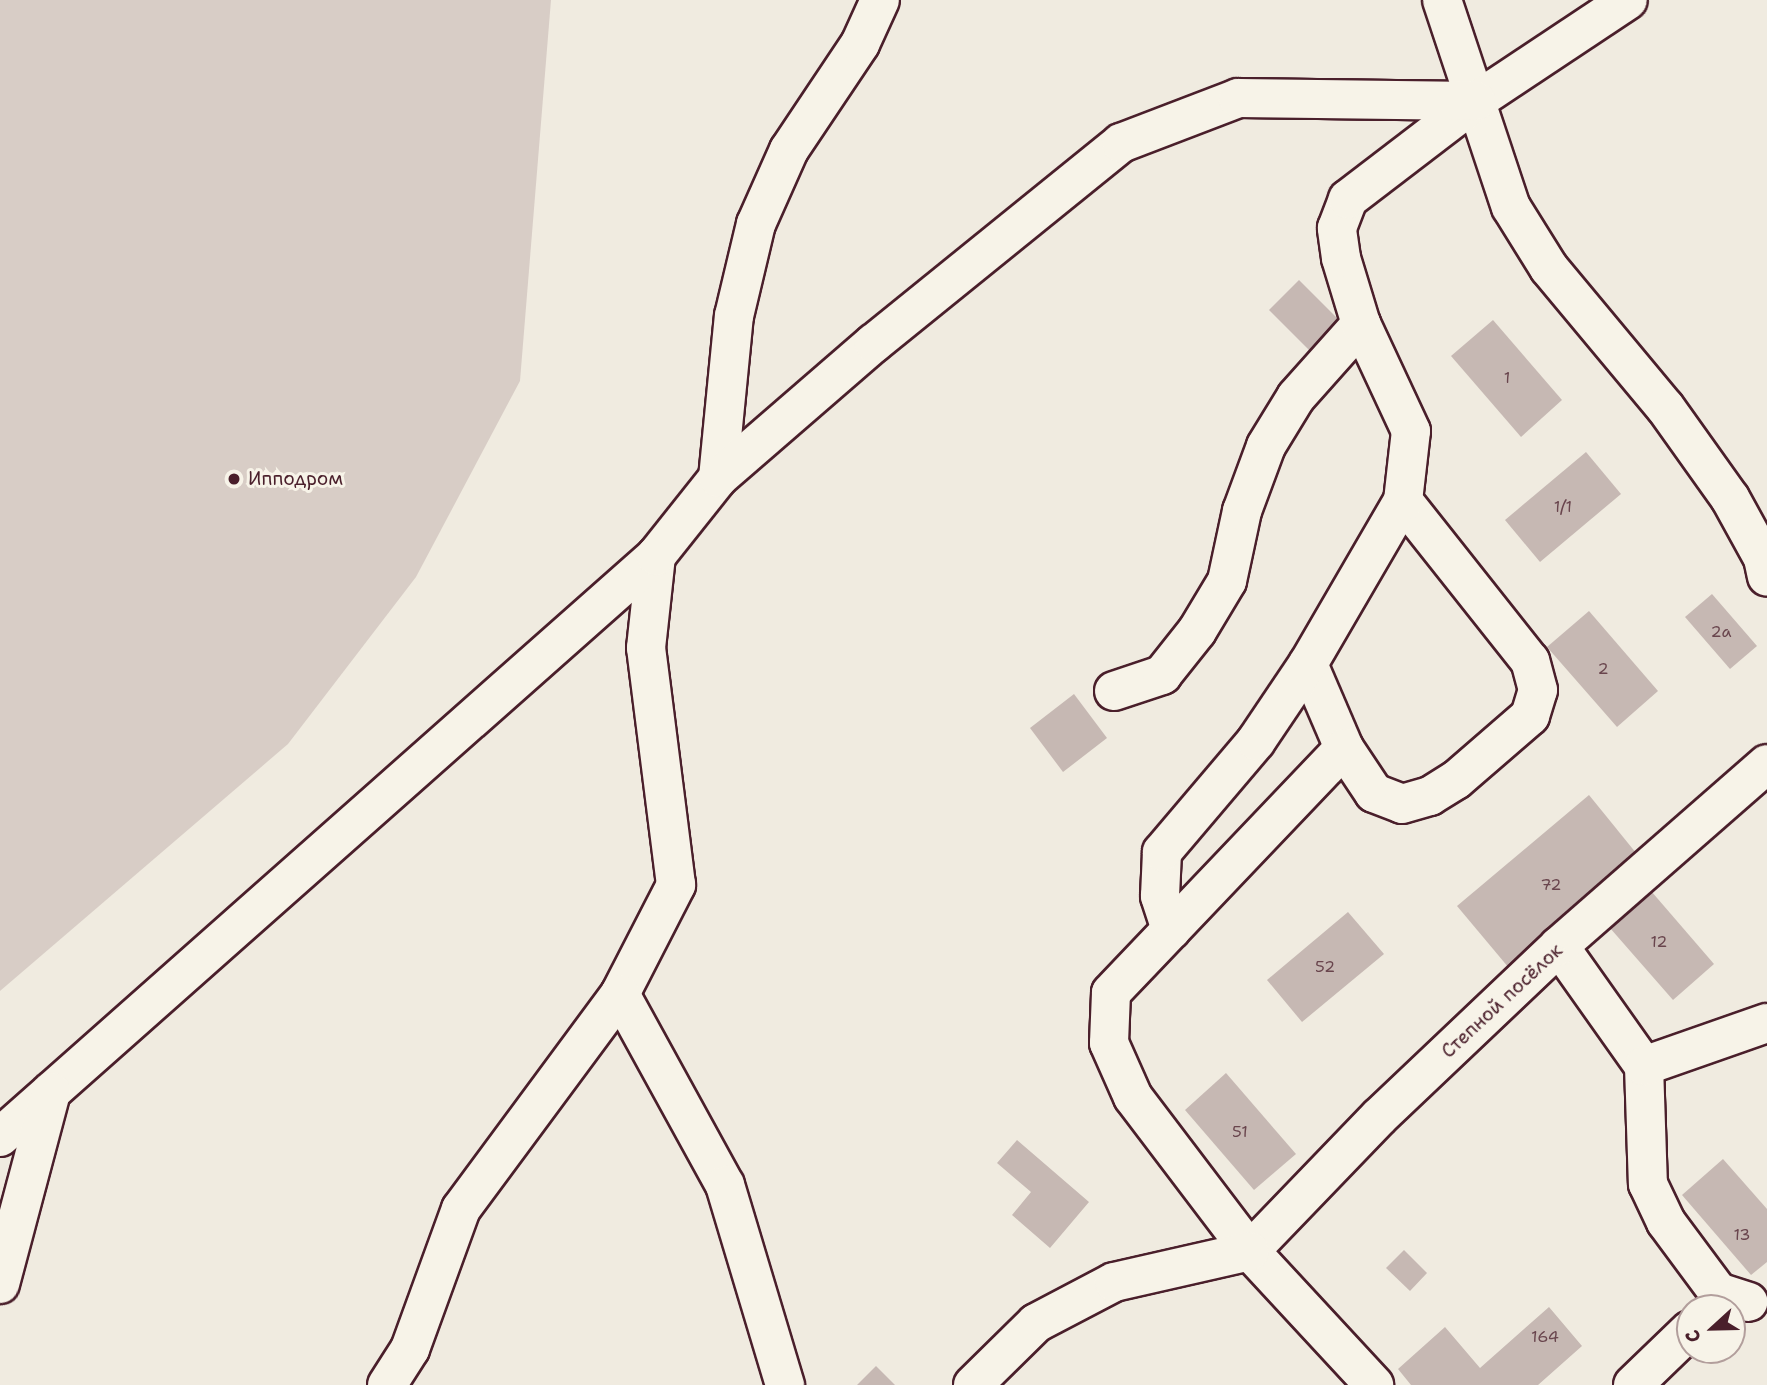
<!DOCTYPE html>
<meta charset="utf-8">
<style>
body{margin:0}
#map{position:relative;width:1767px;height:1385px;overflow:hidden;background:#f0ebe0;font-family:"Shantell Sans",sans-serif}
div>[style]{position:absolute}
.green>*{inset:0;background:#d8cdc6}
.building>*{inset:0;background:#c6b8b3}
.roads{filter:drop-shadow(2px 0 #4a1f2b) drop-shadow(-2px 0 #4a1f2b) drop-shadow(0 2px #4a1f2b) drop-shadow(0 -2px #4a1f2b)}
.minor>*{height:38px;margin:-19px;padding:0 19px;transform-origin:19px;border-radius:19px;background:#f7f3e8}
.dots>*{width:19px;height:19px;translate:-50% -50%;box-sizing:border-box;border:4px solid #f7f3e8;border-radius:50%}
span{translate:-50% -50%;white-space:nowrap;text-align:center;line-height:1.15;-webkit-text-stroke:6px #f7f3e8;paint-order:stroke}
.number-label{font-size:16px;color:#69454d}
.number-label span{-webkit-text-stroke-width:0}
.poi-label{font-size:19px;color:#4a1f2b}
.left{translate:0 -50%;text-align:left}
.street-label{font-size:19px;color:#4a1f2b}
.north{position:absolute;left:1676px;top:1294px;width:70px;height:70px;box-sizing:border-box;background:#f7f3e8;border:2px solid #b29e9c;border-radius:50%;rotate:248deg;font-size:19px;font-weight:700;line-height:28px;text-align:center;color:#4a1f2b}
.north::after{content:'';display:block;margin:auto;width:24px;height:32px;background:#4a1f2b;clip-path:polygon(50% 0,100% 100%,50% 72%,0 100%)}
</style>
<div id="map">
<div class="green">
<i style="clip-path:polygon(0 0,551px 0,520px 381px,416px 577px,288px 744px,0 991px)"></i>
</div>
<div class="building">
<i style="clip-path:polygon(1299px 280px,1339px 320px,1309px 350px,1269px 310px)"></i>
<i style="clip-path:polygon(1493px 320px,1562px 400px,1521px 437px,1451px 356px)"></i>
<i style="clip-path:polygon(1586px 452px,1621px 494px,1540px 562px,1505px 520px)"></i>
<i style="clip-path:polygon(1712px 594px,1757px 646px,1730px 669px,1685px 617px)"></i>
<i style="clip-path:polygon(1589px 611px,1658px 691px,1617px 727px,1547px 647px)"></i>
<i style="clip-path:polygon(1074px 694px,1107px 738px,1063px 772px,1030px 728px)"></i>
<i style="clip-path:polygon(1589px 795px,1645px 864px,1514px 974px,1457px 906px)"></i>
<i style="clip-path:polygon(1645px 884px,1714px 964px,1673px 1000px,1603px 920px)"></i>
<i style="clip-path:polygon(1348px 912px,1384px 954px,1302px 1022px,1267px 980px)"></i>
<i style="clip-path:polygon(1226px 1073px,1296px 1154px,1254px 1190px,1185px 1110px)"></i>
<i style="clip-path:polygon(1017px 1140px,1089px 1202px,1050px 1248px,1012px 1215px,1031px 1192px,997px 1163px)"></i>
<i style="clip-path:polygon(1723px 1159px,1767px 1209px,1767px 1262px,1751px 1275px,1682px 1195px)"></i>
<i style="clip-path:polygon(1404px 1250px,1427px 1273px,1410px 1291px,1386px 1268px)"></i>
<i style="clip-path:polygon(1549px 1307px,1582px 1346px,1538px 1385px,1411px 1385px,1398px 1369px,1445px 1327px,1480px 1368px)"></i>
<i style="clip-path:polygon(876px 1366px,895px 1385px,857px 1385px)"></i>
</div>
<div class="roads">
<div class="minor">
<i style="left:1442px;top:0;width:218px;rotate:71.6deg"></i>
<i style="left:1511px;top:207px;width:72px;rotate:58.1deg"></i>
<i style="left:1549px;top:268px;width:181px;rotate:50.2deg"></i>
<i style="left:1665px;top:407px;width:112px;rotate:54.5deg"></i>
<i style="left:1730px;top:498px;width:68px;rotate:61.2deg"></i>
<i style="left:1763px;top:558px;width:19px;rotate:78deg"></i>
<i style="left:718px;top:478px;width:163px;rotate:-84.4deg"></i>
<i style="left:734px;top:316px;width:95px;rotate:-76.6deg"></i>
<i style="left:756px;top:224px;width:81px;rotate:-66deg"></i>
<i style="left:789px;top:150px;width:128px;rotate:-56.2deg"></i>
<i style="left:860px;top:44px;width:48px;rotate:-65.6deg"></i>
<i style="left:1308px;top:664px;width:91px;rotate:66.8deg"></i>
<i style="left:1344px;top:748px;width:338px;rotate:133.6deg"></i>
<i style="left:1111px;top:993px;width:50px;rotate:92.3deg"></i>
<i style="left:1109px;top:1043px;width:59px;rotate:66deg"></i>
<i style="left:1133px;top:1097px;width:193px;rotate:52.8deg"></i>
<i style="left:1250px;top:1251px;width:183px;rotate:47.2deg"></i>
<i style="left:1114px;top:691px;width:51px;rotate:-18.4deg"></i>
<i style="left:1162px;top:675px;width:56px;rotate:-51.5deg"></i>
<i style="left:1197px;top:631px;width:58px;rotate:-59deg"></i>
<i style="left:1227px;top:581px;width:72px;rotate:-77.9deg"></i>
<i style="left:1242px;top:511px;width:69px;rotate:-69.7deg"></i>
<i style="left:1266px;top:446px;width:57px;rotate:-58.5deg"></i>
<i style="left:1296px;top:397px;width:98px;rotate:-48.3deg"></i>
<i style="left:1344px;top:748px;width:54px;rotate:56.3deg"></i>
<i style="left:1374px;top:793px;width:30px;rotate:21deg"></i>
<i style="left:1402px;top:804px;width:29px;rotate:-16deg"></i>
<i style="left:1430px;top:796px;width:31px;rotate:-32deg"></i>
<i style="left:1456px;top:780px;width:98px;rotate:-40.9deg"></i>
<i style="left:1530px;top:716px;width:27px;rotate:-73deg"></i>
<i style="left:1538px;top:690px;width:30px;rotate:-105deg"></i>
<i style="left:1530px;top:661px;width:204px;rotate:-128.4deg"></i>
<i style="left:1171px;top:930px;width:36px;rotate:-108deg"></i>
<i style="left:1160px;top:896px;width:44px;rotate:-87.4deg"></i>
<i style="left:1162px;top:852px;width:145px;rotate:-49.7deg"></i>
<i style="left:1256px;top:741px;width:93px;rotate:-56deg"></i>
<i style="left:1308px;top:664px;width:189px;rotate:-59.8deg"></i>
<i style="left:1403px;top:501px;width:70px;rotate:-83.5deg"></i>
<i style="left:1411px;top:431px;width:118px;rotate:-115deg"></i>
<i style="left:1361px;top:324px;width:69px;rotate:-106.9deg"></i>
<i style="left:1341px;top:258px;width:30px;rotate:-98deg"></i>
<i style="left:1337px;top:228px;width:31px;rotate:-69deg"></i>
<i style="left:1348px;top:199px;width:161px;rotate:-37.4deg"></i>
<i style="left:1476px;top:101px;width:182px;rotate:-33.6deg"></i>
<i style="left:1559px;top:946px;width:147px;rotate:54.7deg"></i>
<i style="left:1644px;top:1066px;width:118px;rotate:88.1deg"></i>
<i style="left:1648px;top:1184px;width:42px;rotate:64.7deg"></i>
<i style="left:1666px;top:1222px;width:87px;rotate:53.4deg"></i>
<i style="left:1718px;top:1292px;width:32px;rotate:18deg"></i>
<i style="left:620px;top:994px;width:123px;rotate:-62.8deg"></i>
<i style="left:676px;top:885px;width:239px;rotate:-97.2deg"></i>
<i style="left:646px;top:648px;width:93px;rotate:-83.8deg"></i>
<i style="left:1644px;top:1066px;width:130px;rotate:-19.3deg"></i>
<i style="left:0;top:1137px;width:876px;rotate:-41.53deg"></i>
<i style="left:656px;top:556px;width:100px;rotate:-51.5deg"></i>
<i style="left:718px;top:478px;width:206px;rotate:-40.9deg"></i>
<i style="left:874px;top:343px;width:318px;rotate:-39deg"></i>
<i style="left:1121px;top:143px;width:125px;rotate:-21deg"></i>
<i style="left:1238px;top:98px;width:238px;rotate:0.7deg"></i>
<i style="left:1250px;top:1251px;width:186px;rotate:-46.1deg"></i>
<i style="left:1379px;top:1117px;width:248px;rotate:-43.5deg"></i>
<i style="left:1559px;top:946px;width:276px;rotate:-41.2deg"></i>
<i style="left:0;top:1284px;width:199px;rotate:-75.1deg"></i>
<i style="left:387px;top:1385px;width:43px;rotate:-57.4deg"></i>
<i style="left:410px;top:1349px;width:149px;rotate:-70deg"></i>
<i style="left:461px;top:1209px;width:267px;rotate:-53.5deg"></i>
<i style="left:620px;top:994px;width:218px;rotate:61.2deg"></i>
<i style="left:725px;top:1185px;width:209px;rotate:73.3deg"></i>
<i style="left:973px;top:1385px;width:88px;rotate:-44.5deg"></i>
<i style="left:1036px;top:1323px;width:88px;rotate:-27.7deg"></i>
<i style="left:1114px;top:1282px;width:139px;rotate:-12.8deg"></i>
<i style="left:1633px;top:1385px;width:79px;rotate:-44deg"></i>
</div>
</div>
<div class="dots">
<i style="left:234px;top:479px;background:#4a1f2b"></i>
</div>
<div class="number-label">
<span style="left:1507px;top:378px">1</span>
<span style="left:1563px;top:507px">1/1</span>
<span style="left:1721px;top:632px">2а</span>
<span style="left:1603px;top:669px">2</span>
<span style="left:1551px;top:885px">72</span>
<span style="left:1659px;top:942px">12</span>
<span style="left:1325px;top:967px">52</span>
<span style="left:1240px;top:1132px">51</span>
<span style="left:1742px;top:1235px">13</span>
<span style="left:1545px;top:1337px">164</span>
</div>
<div class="poi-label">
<span class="left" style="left:248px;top:479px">Ипподром</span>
</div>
<div class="street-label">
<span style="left:1502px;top:1001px;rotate:-43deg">Степной посёлок</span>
</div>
<div class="north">С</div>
</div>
